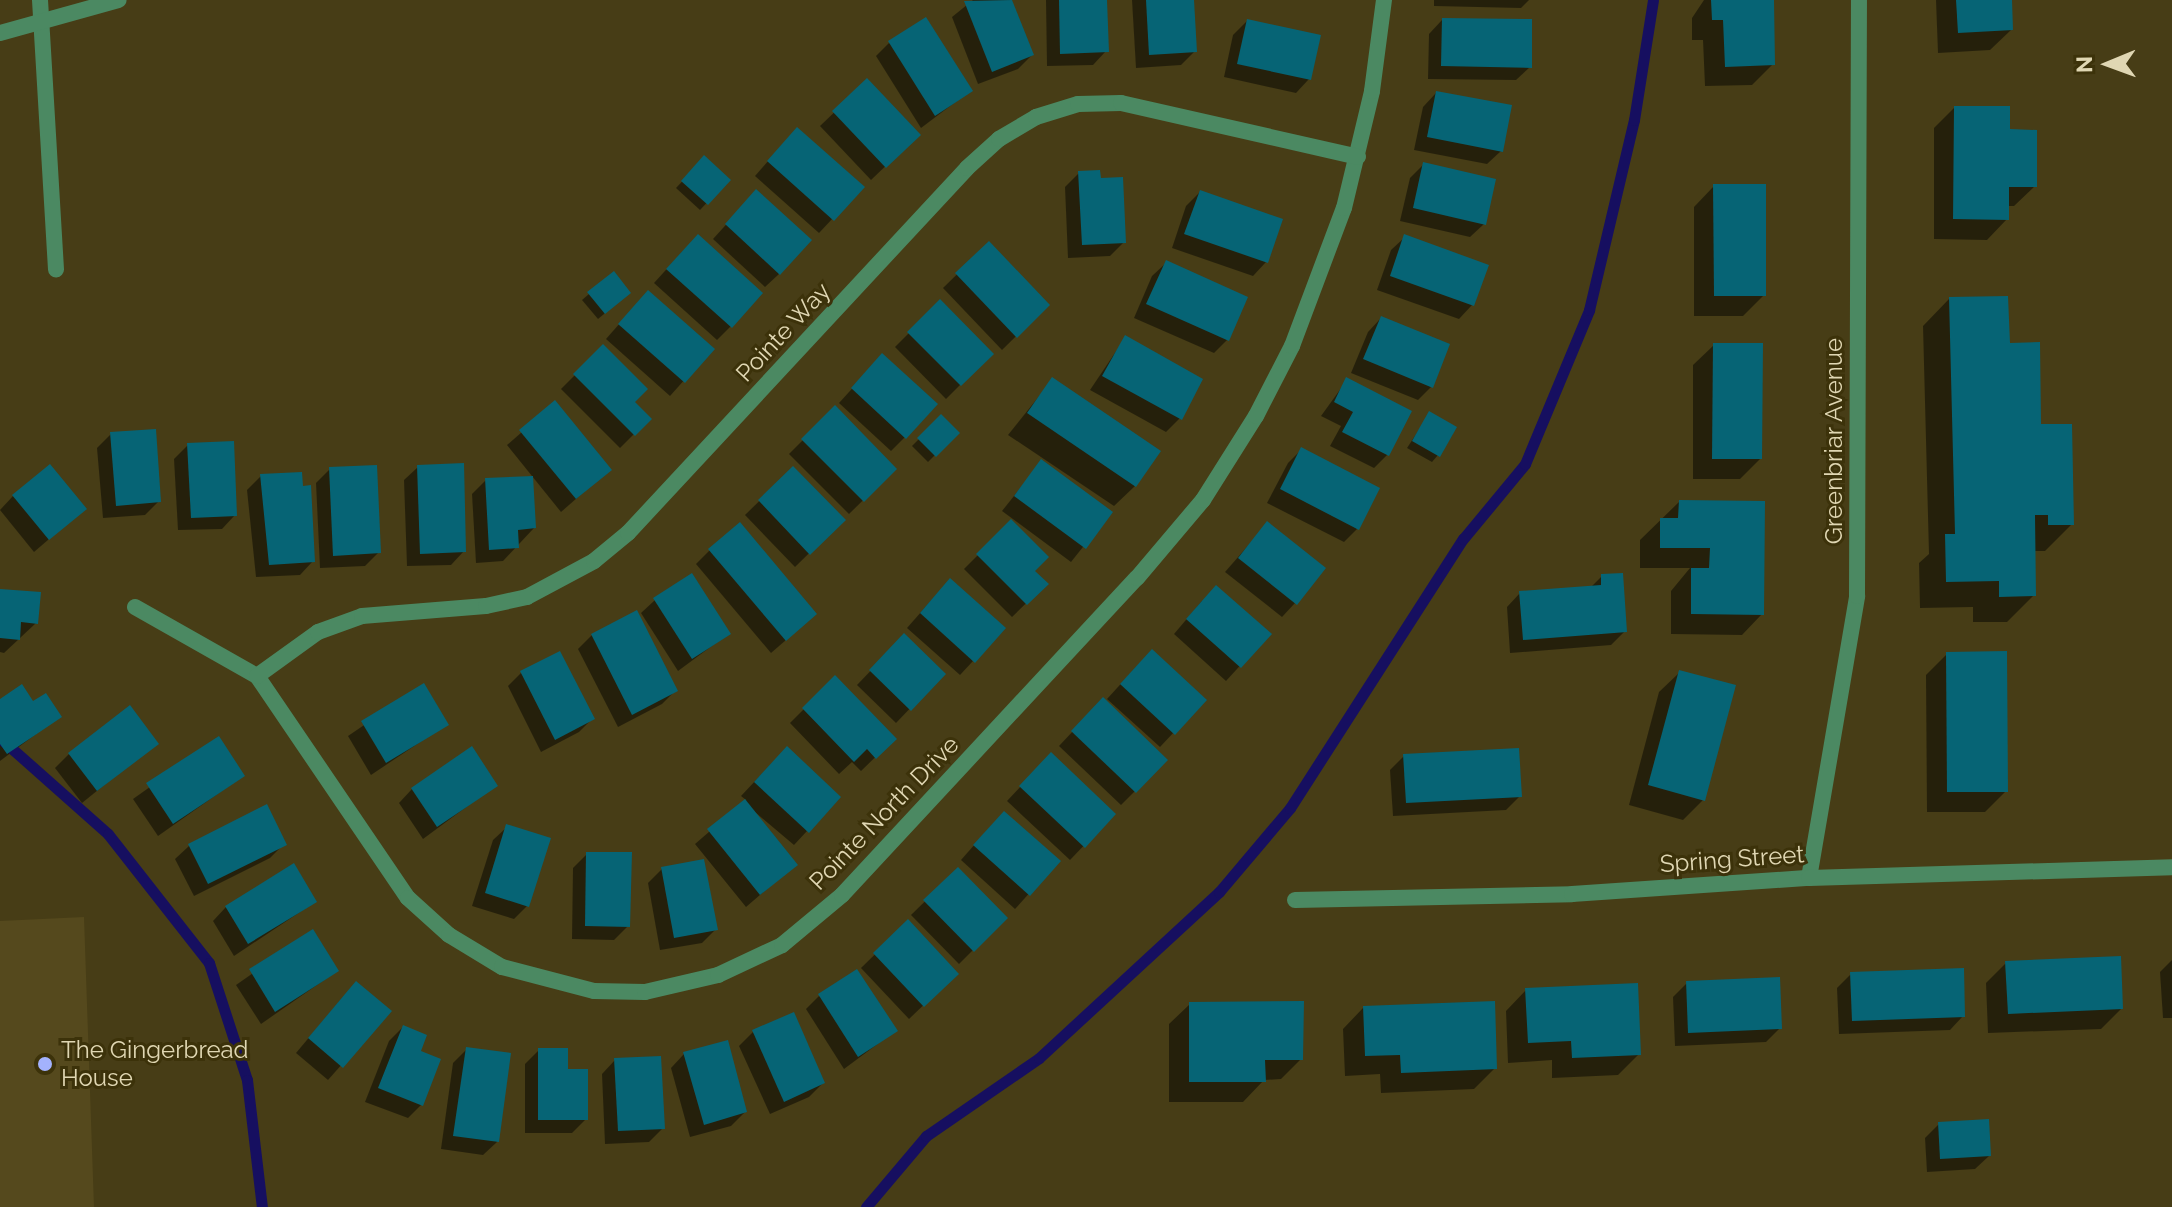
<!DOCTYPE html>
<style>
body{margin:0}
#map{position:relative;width:2172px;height:1207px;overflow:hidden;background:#473d16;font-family:Raleway,sans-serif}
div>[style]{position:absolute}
.built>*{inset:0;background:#55491d}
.shadow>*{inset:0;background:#0007}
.stream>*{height:11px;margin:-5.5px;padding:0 5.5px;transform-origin:5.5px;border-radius:5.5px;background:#160f60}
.building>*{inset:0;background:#066475}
.service>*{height:16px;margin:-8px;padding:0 8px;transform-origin:8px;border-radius:8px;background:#4b8962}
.minor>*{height:16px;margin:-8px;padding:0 8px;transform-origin:8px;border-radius:8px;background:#4b8962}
.dots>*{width:22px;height:22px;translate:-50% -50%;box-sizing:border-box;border:4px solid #3c320a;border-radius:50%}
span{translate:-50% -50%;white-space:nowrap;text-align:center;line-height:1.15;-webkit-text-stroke:6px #3c320a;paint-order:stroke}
.street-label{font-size:24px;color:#e0d7b3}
.poi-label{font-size:24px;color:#e0d7b3}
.left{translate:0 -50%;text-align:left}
.north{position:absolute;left:2068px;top:24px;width:80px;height:80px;-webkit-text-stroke:6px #3c320a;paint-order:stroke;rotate:269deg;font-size:22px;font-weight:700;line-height:32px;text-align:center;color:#e0d7b3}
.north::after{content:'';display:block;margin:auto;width:28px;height:36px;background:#e0d7b3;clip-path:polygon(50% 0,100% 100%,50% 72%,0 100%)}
</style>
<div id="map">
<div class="built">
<i style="clip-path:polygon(84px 917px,94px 1207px,0 1207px,0 921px)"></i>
</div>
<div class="shadow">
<i style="clip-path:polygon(973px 0,1010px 0,1032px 55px,1018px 69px,978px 84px,952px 17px)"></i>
<i style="clip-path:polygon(1046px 0,1105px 0,1106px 51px,1093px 65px,1047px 66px)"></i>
<i style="clip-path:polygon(1132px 0,1192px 0,1195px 51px,1181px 65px,1136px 68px)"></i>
<i style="clip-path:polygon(1434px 0,1529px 0,1521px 8px,1434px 6px)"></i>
<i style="clip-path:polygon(1704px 0,1772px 0,1773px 64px,1752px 85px,1705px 86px,1703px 40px,1692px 40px,1692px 18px)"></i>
<i style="clip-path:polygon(1936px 0,2010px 0,2011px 30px,1990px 50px,1938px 53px)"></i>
<i style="clip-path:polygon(1442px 20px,1530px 67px,1516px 80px,1428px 79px,1429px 34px)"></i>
<i style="clip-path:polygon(1247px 21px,1309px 79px,1296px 93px,1224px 77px,1233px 35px)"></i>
<i style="clip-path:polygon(889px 43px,970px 91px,921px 128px,876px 56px)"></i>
<i style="clip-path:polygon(867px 81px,918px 135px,871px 180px,820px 126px)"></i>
<i style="clip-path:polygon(1436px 93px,1501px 151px,1487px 164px,1414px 150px,1423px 107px)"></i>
<i style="clip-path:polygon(1954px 108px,2008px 131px,2035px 186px,2014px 206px,2007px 206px,2007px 219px,1987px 240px,1934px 239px,1934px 128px)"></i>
<i style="clip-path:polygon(784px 143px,862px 187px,819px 233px,755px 176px)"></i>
<i style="clip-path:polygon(704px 158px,728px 180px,700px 210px,676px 188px)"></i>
<i style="clip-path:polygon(1424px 164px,1484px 224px,1470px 237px,1400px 221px,1410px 178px)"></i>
<i style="clip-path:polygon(1079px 173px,1124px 242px,1110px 256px,1068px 258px,1065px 187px)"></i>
<i style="clip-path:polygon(1714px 186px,1764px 295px,1743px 316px,1694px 316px,1694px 207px)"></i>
<i style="clip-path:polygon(1200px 192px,1266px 262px,1253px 276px,1172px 248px,1186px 206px)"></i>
<i style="clip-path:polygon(743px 206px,779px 274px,765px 287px,713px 239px)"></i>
<i style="clip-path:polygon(1405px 237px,1472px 305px,1459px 319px,1377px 290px,1391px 250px)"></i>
<i style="clip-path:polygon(989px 243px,1048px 305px,1002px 350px,943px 288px)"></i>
<i style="clip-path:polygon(684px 250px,731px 326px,717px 340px,654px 283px)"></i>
<i style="clip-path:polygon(1166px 263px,1227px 340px,1214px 353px,1134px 318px,1152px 276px)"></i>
<i style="clip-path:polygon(589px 294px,622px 299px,598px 319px,582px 300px)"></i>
<i style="clip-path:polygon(1949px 299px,2008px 345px,2072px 524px,2045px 551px,2033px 551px,2034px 595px,2007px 622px,1973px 622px,1973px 607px,1920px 608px,1919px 563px,1929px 554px,1923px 326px)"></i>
<i style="clip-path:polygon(940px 302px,991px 354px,946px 399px,895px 347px)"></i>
<i style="clip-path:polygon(635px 306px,712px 349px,670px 396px,606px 339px)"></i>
<i style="clip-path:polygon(1381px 318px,1432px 386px,1418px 400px,1351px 373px,1368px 332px)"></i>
<i style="clip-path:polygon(1125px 338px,1180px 418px,1166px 432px,1090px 390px)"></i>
<i style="clip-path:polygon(1714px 345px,1760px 459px,1740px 479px,1693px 479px,1693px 365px)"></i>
<i style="clip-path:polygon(603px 347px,632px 402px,649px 419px,620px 448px,561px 389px)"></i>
<i style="clip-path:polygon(869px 370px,905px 437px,891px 451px,839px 403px)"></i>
<i style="clip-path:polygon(1052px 380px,1135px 486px,1114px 506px,1008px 435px)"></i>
<i style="clip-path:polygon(1347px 380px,1388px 454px,1374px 468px,1330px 446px,1341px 426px,1321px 416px)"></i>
<i style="clip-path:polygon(555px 403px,609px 470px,561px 512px,507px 445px)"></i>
<i style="clip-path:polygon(835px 408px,895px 469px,849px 514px,789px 454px)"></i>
<i style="clip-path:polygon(1430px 413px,1438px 455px,1432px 462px,1407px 448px)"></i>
<i style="clip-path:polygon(941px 417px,957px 433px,928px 462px,912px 446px)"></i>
<i style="clip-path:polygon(111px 434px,159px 501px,145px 515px,103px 518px,97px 448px)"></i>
<i style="clip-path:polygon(188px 445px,235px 515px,222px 529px,178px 530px,174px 459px)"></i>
<i style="clip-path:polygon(1301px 450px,1357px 529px,1344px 542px,1267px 503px,1288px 463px)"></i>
<i style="clip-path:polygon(1041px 462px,1110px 513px,1071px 562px,1002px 511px)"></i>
<i style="clip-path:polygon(418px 467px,464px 551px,451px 565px,407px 566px,404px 480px)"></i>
<i style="clip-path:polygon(793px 468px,843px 520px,795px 567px,745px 515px)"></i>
<i style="clip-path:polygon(330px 469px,379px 552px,365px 566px,320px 568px,316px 483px)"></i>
<i style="clip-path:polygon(261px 476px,313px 561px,300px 575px,256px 577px,247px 490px)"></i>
<i style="clip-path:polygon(486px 480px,534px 528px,503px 561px,476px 563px,472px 494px)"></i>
<i style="clip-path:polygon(13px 496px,84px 509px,34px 552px,0 510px)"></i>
<i style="clip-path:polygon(1679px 502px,1762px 614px,1742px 635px,1671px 634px,1671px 591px,1690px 568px,1640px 568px,1640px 540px)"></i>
<i style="clip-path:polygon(1011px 522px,1033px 571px,1046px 584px,1012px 617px,964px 569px)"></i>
<i style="clip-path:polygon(1267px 524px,1295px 603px,1282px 617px,1225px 572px)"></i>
<i style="clip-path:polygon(710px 550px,801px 627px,771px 653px,696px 564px)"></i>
<i style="clip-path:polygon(1602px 576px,1625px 631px,1611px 645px,1510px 653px,1507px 607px,1520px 593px,1590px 588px)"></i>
<i style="clip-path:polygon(0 591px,36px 623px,4px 653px,0 652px)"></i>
<i style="clip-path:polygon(936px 595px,973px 661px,960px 675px,907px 628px)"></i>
<i style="clip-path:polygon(655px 600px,728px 634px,678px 671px,641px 613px)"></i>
<i style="clip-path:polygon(1202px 601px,1269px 634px,1226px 681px,1174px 634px)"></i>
<i style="clip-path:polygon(592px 635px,675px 691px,662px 704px,618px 727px,578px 649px)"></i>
<i style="clip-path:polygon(904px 636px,943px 674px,896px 723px,857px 685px)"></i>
<i style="clip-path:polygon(1947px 654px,2006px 791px,1985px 812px,1927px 812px,1926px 675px)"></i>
<i style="clip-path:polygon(1138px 665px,1204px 700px,1160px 747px,1107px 699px)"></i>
<i style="clip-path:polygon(1680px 672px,1703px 800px,1683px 820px,1629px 805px,1659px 692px)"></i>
<i style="clip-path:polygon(521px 673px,592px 719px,579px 732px,541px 752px,508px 686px)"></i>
<i style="clip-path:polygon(835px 678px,894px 739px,861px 771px,852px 762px,839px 774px,790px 723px)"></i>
<i style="clip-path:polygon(423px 685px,447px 724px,371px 775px,348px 736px)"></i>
<i style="clip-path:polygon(0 701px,32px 704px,60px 716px,0 761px)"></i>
<i style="clip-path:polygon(1089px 714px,1166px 760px,1121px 805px,1059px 746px)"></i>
<i style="clip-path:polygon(219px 738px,243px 776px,158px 836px,133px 799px)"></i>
<i style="clip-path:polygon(156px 743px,82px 803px,55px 768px,69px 754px)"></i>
<i style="clip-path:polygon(1404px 756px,1520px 796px,1506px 810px,1393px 816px,1390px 770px)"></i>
<i style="clip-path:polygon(773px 762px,807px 831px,794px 845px,749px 807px,795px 865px,746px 907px,695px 844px,746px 800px,741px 796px)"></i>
<i style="clip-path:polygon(1037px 769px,1114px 814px,1070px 860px,1007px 801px)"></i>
<i style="clip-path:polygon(496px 785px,423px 839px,399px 803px,412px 789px)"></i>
<i style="clip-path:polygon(507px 827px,527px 906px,514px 919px,472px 906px,493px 840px)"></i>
<i style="clip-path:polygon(990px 827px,1058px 861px,1015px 909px,961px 860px)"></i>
<i style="clip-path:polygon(284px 844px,270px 858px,194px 896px,175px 859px,189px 846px)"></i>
<i style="clip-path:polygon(587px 854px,628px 926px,614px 940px,572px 939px,573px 868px)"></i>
<i style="clip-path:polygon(662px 869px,716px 929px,702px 943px,660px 950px,648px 883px)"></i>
<i style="clip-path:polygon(958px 869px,1005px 918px,959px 964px,911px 915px)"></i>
<i style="clip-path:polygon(315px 902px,234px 956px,213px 921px,226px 907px)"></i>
<i style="clip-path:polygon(908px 922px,956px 974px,909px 1019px,861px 968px)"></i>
<i style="clip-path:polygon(312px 932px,337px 971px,261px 1024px,236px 985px)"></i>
<i style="clip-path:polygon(2172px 960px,2172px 1018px,2163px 1018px,2160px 972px)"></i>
<i style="clip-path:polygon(2006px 963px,2121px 1009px,2101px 1029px,1988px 1033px,1986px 983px)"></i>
<i style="clip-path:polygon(1851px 974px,1963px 1016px,1950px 1030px,1839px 1034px,1837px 988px)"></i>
<i style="clip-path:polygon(1687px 983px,1780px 1028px,1766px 1042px,1675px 1046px,1673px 997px)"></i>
<i style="clip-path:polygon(1526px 990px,1639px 1054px,1618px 1075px,1552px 1078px,1552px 1060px,1508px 1063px,1506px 1011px)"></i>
<i style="clip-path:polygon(819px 996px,895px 1031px,844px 1069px,806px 1009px)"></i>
<i style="clip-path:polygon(343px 997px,389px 1011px,328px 1080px,296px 1053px)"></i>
<i style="clip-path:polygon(1190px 1004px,1301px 1059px,1281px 1079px,1264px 1080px,1243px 1102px,1169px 1102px,1169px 1024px)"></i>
<i style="clip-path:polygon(1363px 1008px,1495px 1068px,1474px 1089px,1381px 1093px,1380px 1074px,1345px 1076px,1343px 1029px)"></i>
<i style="clip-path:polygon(403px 1027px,418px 1052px,421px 1105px,408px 1118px,365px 1102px,389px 1041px)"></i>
<i style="clip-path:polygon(753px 1032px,823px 1083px,809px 1097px,770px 1114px,739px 1046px)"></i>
<i style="clip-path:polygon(467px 1049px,497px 1142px,483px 1155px,441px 1149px,453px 1063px)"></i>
<i style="clip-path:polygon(539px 1050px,566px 1071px,586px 1119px,572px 1133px,525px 1133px,525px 1064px)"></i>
<i style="clip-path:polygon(684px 1054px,745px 1112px,731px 1126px,690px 1137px,671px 1068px)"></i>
<i style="clip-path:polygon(615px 1060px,663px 1128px,649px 1142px,605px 1144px,602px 1074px)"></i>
<i style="clip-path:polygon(1939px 1124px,1989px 1156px,1975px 1169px,1927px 1172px,1925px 1138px)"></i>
</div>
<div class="stream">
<i style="left:0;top:738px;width:144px;rotate:41.6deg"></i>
<i style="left:108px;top:834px;width:164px;rotate:51.9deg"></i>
<i style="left:209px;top:963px;width:123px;rotate:72deg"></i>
<i style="left:247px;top:1080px;width:128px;rotate:83.3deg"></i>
<i style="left:866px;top:1207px;width:93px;rotate:-49.8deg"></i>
<i style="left:926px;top:1136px;width:137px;rotate:-34.6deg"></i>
<i style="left:1039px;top:1058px;width:245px;rotate:-42.7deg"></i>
<i style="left:1219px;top:892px;width:110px;rotate:-49.8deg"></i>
<i style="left:1290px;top:808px;width:320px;rotate:-57.3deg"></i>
<i style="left:1463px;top:539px;width:97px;rotate:-50.4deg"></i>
<i style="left:1525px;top:464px;width:167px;rotate:-67.4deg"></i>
<i style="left:1589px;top:310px;width:195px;rotate:-76.7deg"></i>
<i style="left:1634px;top:120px;width:121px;rotate:-81deg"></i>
</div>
<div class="building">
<i style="clip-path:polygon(1012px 0,1034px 55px,992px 72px,964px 1px)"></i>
<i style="clip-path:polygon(1059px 0,1107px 0,1109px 52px,1060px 54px)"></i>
<i style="clip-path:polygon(1146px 0,1194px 0,1197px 52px,1149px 55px)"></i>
<i style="clip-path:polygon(1711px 0,1774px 0,1775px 65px,1725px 67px,1723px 20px,1712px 20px)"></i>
<i style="clip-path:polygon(1956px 0,2012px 0,2013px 30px,1958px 33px)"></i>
<i style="clip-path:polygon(926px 17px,973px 91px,935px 116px,888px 41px)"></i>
<i style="clip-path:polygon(1442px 18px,1532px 19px,1532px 68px,1441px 66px)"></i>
<i style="clip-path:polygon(1247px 19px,1321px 35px,1311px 80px,1237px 64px)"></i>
<i style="clip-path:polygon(867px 78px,921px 135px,886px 168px,832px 111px)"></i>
<i style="clip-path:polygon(1436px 91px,1512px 105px,1503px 152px,1427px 137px)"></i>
<i style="clip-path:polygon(1954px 106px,2010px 106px,2010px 129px,2037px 130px,2037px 187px,2009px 187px,2009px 220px,1953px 219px)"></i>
<i style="clip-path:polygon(797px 127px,865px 187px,834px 221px,767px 161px)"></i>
<i style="clip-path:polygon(704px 155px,731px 180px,708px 205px,681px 181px)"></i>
<i style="clip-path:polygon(1423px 162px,1496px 179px,1486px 225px,1413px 208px)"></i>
<i style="clip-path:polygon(1100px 170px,1101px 178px,1123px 177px,1126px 243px,1082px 245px,1078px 171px)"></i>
<i style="clip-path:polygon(1713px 184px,1766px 184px,1766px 296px,1714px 296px)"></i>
<i style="clip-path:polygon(756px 189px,812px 240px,780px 275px,725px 224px)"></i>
<i style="clip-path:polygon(1200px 190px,1283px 219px,1268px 263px,1184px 234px)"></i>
<i style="clip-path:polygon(698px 234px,763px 293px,732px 328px,666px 269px)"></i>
<i style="clip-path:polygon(1404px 234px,1489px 265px,1474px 306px,1390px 276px)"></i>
<i style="clip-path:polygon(989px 241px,1050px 305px,1017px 338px,955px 273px)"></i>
<i style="clip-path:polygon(1166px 260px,1248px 297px,1229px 341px,1146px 304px)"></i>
<i style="clip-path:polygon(614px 271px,631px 293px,605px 314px,587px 292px)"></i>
<i style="clip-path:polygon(648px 290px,715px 349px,685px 383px,618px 324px)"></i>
<i style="clip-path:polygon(2008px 296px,2010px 343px,2040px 342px,2041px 424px,2072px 424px,2074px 525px,2048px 525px,2048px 515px,2035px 515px,2036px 596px,1999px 597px,1999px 581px,1946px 582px,1945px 534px,1955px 534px,1949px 297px)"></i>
<i style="clip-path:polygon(940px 299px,994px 354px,961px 386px,907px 332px)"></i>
<i style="clip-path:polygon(1381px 316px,1450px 344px,1433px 388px,1363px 359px)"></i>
<i style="clip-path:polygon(1125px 335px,1203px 379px,1182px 420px,1102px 376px)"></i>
<i style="clip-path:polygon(1713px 343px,1763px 343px,1762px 459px,1712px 459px)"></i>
<i style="clip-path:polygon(603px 344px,648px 389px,635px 402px,652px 419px,635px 436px,573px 374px)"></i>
<i style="clip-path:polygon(882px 353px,938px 404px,906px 439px,851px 388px)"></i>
<i style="clip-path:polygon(1052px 377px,1161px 451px,1136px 487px,1027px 413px)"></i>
<i style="clip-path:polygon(1346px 377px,1412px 411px,1389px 456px,1342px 432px,1353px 412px,1334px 402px)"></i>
<i style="clip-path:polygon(555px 400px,612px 470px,576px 499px,519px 430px)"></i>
<i style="clip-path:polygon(835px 405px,897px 469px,864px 502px,801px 439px)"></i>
<i style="clip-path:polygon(1429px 411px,1457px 427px,1440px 457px,1412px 441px)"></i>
<i style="clip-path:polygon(941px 414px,960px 433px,936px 457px,917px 438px)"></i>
<i style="clip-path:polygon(156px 429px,161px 502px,116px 506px,110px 432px)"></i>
<i style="clip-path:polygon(234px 441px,237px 516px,191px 518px,187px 443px)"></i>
<i style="clip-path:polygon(1301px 447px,1380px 488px,1359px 530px,1280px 489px)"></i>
<i style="clip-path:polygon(1041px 459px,1113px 512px,1086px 549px,1014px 496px)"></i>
<i style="clip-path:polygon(464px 463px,466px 552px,420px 554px,417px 465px)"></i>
<i style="clip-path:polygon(50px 464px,87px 509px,49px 540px,12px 495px)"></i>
<i style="clip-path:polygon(377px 465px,381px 553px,333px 556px,329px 467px)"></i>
<i style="clip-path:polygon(793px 466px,846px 520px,810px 555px,758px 500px)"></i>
<i style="clip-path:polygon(302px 472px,303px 486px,311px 485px,315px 562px,269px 565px,260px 474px)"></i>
<i style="clip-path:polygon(533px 476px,536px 528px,518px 530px,519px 548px,489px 550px,485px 478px)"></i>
<i style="clip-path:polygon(1679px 500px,1765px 501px,1764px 615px,1691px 614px,1691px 568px,1709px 568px,1710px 548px,1660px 548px,1660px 518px,1678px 518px)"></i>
<i style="clip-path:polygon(1011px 519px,1049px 557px,1035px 571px,1049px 584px,1027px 605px,976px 554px)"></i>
<i style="clip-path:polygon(1267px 521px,1326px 568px,1297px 605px,1238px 558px)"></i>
<i style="clip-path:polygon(740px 522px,817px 614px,786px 641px,708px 549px)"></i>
<i style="clip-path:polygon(692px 573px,731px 634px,692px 659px,653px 598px)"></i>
<i style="clip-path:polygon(1623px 573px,1627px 632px,1523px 640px,1519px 591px,1601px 585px,1601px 574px)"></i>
<i style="clip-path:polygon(950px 578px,1006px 628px,975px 663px,920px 613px)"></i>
<i style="clip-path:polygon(1216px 585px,1272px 634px,1241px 668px,1186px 619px)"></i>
<i style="clip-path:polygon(0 589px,41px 592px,38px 624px,21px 622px,20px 640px,0 638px)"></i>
<i style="clip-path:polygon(637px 610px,678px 691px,632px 715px,591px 634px)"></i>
<i style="clip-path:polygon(904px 633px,946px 674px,911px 711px,869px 670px)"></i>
<i style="clip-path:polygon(1152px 649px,1207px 700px,1175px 735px,1120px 684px)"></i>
<i style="clip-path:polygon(560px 651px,595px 719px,555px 740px,520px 671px)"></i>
<i style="clip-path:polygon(2007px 651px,2008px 792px,1947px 792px,1946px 652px)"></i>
<i style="clip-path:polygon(1679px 670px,1736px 685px,1705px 801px,1648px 785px)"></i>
<i style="clip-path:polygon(835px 675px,897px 739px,876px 759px,867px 749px,854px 762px,802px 708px)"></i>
<i style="clip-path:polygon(424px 683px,449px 725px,386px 763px,361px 721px)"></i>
<i style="clip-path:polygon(22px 684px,33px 701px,46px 693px,62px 717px,7px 754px,0 744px,0 699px)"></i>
<i style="clip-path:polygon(1103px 697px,1168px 760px,1136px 793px,1071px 731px)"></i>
<i style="clip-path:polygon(130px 705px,159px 744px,97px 791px,68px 753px)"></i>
<i style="clip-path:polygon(219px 736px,245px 776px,173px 824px,146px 783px)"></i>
<i style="clip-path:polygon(472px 746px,498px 786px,437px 827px,411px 788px)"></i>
<i style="clip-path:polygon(787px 746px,841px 797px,809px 833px,754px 782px)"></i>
<i style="clip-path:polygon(1519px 748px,1522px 797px,1406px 803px,1403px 754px)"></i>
<i style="clip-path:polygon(1051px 752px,1116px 814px,1085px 848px,1019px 786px)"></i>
<i style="clip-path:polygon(745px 799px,798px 865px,760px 895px,707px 829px)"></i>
<i style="clip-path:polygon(267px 804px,287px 845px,208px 884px,188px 844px)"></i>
<i style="clip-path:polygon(1004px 811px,1061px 861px,1030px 896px,973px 845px)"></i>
<i style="clip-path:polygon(506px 824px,551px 838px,529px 907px,485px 893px)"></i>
<i style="clip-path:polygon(586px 852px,632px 852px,630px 927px,585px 926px)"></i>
<i style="clip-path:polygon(704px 859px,718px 930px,674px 938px,661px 867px)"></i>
<i style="clip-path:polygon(294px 863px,317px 902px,248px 944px,225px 906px)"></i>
<i style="clip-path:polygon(958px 867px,1008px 918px,974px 952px,923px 900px)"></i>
<i style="clip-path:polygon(908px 919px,959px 974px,924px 1007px,873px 953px)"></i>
<i style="clip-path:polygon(313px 929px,339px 971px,275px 1012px,249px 969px)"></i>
<i style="clip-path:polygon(2121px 956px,2123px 1009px,2008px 1014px,2005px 961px)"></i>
<i style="clip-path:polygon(1964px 968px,1965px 1017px,1852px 1021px,1850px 972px)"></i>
<i style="clip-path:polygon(857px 969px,898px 1031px,858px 1057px,818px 994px)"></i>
<i style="clip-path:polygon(1780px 977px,1782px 1029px,1688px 1033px,1686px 981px)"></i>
<i style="clip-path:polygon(356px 981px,392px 1011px,343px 1068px,308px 1038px)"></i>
<i style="clip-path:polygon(1638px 983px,1641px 1055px,1572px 1058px,1571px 1041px,1528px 1043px,1525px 988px)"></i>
<i style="clip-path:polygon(1304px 1001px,1303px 1060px,1265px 1060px,1266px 1082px,1189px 1082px,1189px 1002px)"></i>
<i style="clip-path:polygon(1495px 1001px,1497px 1069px,1401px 1073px,1400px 1055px,1365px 1056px,1363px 1006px)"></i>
<i style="clip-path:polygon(794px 1012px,825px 1083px,784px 1102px,752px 1030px)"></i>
<i style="clip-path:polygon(403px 1025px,427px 1035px,421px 1051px,441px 1059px,423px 1106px,378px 1088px)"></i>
<i style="clip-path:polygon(728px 1040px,747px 1112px,704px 1125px,683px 1052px)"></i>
<i style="clip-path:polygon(466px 1047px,511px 1053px,499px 1142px,453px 1136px)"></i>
<i style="clip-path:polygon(538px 1048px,568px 1048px,568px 1069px,588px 1069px,588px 1120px,538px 1120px)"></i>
<i style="clip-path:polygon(661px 1056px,665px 1129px,618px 1131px,614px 1058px)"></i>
<i style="clip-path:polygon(1989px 1119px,1991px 1156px,1940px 1159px,1938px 1122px)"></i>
</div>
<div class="service">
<i style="left:40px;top:0;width:270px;rotate:86.6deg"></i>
</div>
<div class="minor">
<i style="left:0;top:33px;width:123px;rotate:-15.5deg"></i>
<i style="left:135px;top:607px;width:140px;rotate:29.5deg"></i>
<i style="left:257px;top:676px;width:268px;rotate:55.8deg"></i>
<i style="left:408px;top:898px;width:55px;rotate:42.1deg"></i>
<i style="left:449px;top:935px;width:62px;rotate:31.1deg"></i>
<i style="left:502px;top:967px;width:95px;rotate:14.6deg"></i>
<i style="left:594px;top:991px;width:51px;rotate:1.1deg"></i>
<i style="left:645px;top:992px;width:75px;rotate:-13.1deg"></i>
<i style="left:718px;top:975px;width:71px;rotate:-25.1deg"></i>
<i style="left:782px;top:945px;width:78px;rotate:-39.8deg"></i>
<i style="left:842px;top:895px;width:433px;rotate:-47.1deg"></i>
<i style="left:1137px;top:578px;width:102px;rotate:-49.8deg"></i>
<i style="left:1203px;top:500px;width:99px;rotate:-57.8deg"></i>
<i style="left:1256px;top:416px;width:79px;rotate:-62.8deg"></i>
<i style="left:1292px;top:346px;width:147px;rotate:-69.4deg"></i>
<i style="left:1344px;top:208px;width:120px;rotate:-76.5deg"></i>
<i style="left:1372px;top:91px;width:92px;rotate:-82.5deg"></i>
<i style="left:257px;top:676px;width:75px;rotate:-35.8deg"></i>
<i style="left:318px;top:632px;width:47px;rotate:-20deg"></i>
<i style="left:362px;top:616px;width:124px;rotate:-4.6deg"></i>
<i style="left:486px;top:606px;width:42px;rotate:-12.4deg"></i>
<i style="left:527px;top:597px;width:76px;rotate:-28.2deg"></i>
<i style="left:594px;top:561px;width:44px;rotate:-39.5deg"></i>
<i style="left:628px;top:533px;width:498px;rotate:-47.1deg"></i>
<i style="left:967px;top:168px;width:43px;rotate:-42.2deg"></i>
<i style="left:999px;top:139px;width:43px;rotate:-30.7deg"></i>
<i style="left:1036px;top:117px;width:44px;rotate:-17.2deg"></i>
<i style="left:1078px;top:104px;width:43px;rotate:-1.3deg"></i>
<i style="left:1121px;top:103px;width:243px;rotate:12.8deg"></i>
<i style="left:1809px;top:878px;width:286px;rotate:-80.3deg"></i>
<i style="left:1857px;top:596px;width:596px;rotate:-89.81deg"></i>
<i style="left:1295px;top:900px;width:277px;rotate:-1.2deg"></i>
<i style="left:1572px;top:894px;width:238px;rotate:-3.9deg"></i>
<i style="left:1809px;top:878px;width:363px;rotate:-1.7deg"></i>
</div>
<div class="dots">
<i style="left:45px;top:1064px;background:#a3b2fd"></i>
</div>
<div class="street-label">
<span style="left:783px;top:332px;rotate:-47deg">Pointe Way</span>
<span style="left:1834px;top:441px;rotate:-90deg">Greenbriar Avenue</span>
<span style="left:884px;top:813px;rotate:-46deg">Pointe North Drive</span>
<span style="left:1732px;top:859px;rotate:-4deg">Spring Street</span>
</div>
<div class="poi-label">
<span class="left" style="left:61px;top:1064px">The Gingerbread<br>House</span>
</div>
<div class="north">N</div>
</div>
